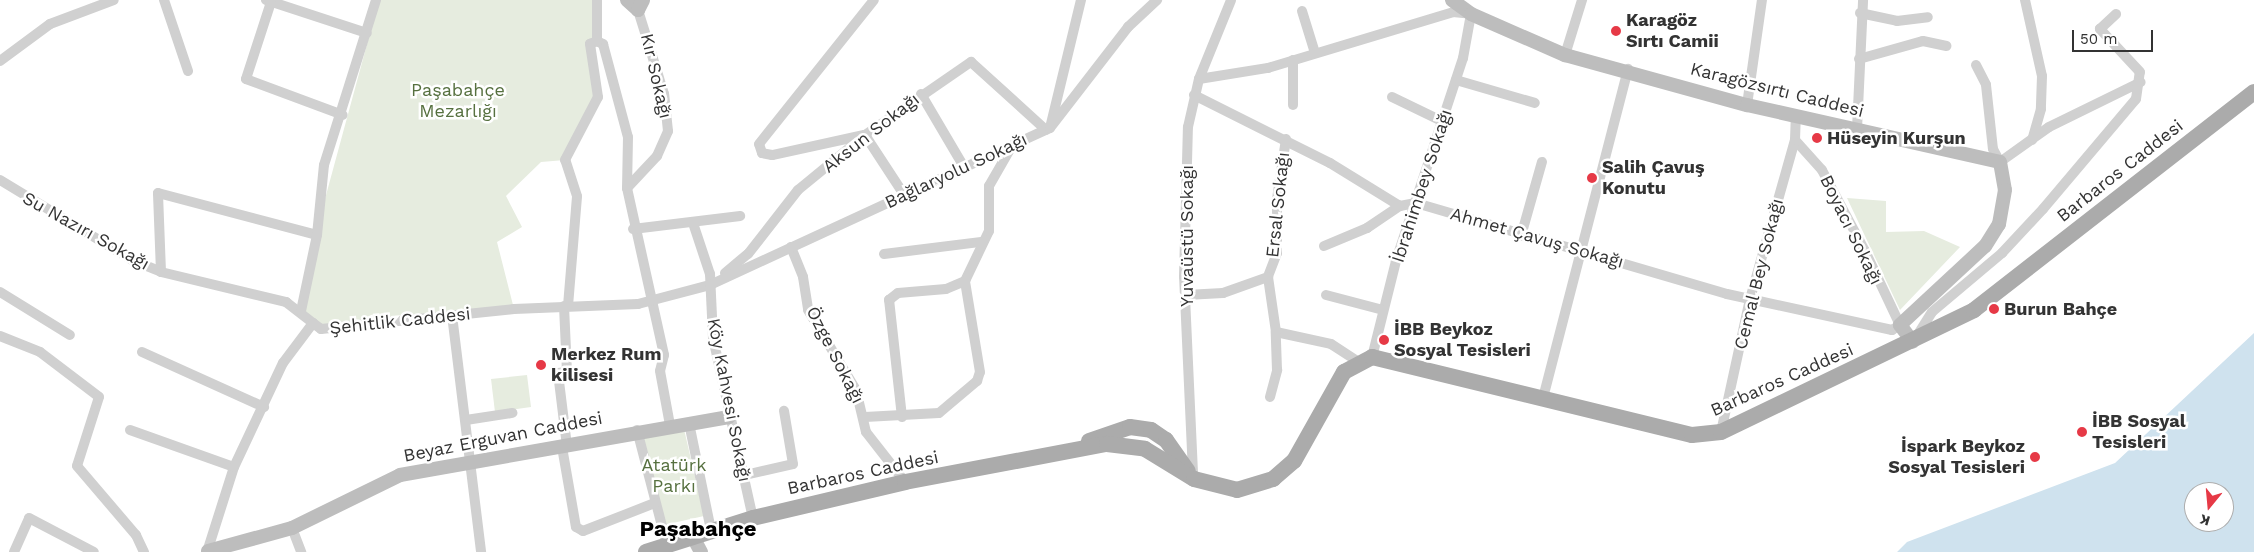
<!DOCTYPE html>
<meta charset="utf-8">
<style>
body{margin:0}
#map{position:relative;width:2254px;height:552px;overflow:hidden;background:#fff;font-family:"Work Sans",sans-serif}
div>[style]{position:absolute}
.green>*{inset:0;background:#e6ecdf}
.water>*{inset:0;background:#cfe2ee}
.street>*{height:10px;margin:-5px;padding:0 5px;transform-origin:5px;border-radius:5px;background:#d0d0d0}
.secondary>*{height:14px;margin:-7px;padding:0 7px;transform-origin:7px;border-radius:7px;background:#bdbdbd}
.primary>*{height:16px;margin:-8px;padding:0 8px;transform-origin:8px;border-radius:8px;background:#ababab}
.dots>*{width:14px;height:14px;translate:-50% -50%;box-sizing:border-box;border:2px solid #fff;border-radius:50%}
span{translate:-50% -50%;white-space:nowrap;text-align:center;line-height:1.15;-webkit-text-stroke:5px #fff;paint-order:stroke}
.poi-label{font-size:18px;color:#333;font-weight:700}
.left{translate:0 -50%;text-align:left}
.right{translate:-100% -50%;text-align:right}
.street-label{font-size:18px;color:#333}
.park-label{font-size:18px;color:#56703f}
.district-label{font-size:22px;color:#000;font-weight:700}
.north{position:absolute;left:2184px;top:482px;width:50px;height:50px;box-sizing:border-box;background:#fff;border:1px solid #adadad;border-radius:50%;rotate:197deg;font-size:14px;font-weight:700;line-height:20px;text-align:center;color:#333}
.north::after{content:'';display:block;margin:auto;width:18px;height:22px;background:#e63946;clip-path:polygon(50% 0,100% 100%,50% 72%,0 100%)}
.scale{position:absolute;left:2072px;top:30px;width:81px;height:22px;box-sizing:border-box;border:2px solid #333;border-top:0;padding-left:6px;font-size:15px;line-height:18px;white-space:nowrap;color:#333;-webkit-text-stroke:4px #fff;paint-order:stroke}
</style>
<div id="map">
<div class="green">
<i style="clip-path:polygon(379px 0,596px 0,594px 96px,565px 160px,541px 162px,506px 196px,522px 227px,497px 242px,514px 309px,321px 329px,301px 311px,316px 232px)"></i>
<i style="clip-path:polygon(1847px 198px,1886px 201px,1886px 232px,1924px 231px,1960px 247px,1900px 310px)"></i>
<i style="clip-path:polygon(527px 375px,531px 407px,495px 412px,491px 379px)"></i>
<i style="clip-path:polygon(684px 429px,704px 516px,664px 525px,643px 436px)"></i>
</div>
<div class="water">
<i style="clip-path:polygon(evenodd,2254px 333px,2254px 552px,1897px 552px,1907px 542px,2115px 463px,2254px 333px,2194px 492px,2224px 492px,2224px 522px,2194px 522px,2194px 492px)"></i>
</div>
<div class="street">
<i style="left:164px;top:0;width:75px;rotate:71.3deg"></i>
<i style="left:266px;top:0;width:106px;rotate:18.1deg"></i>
<i style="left:2025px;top:0;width:78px;rotate:77.4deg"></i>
<i style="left:2042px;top:76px;width:33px;rotate:92deg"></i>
<i style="left:2041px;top:109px;width:32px;rotate:106deg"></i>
<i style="left:271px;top:2px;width:81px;rotate:108deg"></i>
<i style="left:246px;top:79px;width:103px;rotate:20.4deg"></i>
<i style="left:1302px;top:11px;width:44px;rotate:72.8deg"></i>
<i style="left:1860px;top:13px;width:38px;rotate:12deg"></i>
<i style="left:1897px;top:21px;width:31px;rotate:-7deg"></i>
<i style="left:597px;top:41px;width:7px;rotate:27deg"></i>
<i style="left:603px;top:44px;width:96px;rotate:75deg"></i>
<i style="left:628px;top:137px;width:51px;rotate:91.1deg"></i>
<i style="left:627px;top:188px;width:171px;rotate:77.5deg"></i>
<i style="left:664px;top:355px;width:16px;rotate:104deg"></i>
<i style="left:660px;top:371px;width:55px;rotate:79.5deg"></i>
<i style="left:1565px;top:55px;width:58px;rotate:-72.8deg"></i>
<i style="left:1859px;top:59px;width:66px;rotate:-15.7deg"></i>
<i style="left:1923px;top:41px;width:24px;rotate:12deg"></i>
<i style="left:0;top:61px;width:62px;rotate:-36.5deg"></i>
<i style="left:50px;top:24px;width:68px;rotate:-20.6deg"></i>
<i style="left:1976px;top:65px;width:22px;rotate:63deg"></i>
<i style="left:1986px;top:85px;width:64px;rotate:83.8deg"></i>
<i style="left:1993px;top:149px;width:15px;rotate:62deg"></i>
<i style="left:2000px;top:162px;width:60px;rotate:-35.5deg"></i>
<i style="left:2049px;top:127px;width:102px;rotate:-26.1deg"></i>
<i style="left:1199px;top:79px;width:70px;rotate:-9.1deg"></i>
<i style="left:1268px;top:68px;width:193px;rotate:-16.8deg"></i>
<i style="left:1453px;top:12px;width:18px;rotate:6deg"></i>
<i style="left:1471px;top:14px;width:45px;rotate:100.3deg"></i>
<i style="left:1463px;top:58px;width:214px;rotate:108.3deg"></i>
<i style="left:1396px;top:261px;width:99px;rotate:104deg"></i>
<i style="left:1456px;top:80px;width:82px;rotate:16.2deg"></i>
<i style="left:921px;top:94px;width:85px;rotate:59.5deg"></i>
<i style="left:1194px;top:95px;width:152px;rotate:26.6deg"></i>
<i style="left:1330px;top:163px;width:82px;rotate:31.6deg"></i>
<i style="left:1400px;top:206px;width:16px;rotate:-11deg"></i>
<i style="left:1416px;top:203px;width:324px;rotate:16.3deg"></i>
<i style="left:1727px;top:294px;width:169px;rotate:12.3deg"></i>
<i style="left:1892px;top:330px;width:9px;rotate:-32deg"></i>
<i style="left:1900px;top:325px;width:82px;rotate:-115.3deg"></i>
<i style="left:1865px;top:251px;width:92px;rotate:-118deg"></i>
<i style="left:1822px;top:170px;width:40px;rotate:-132deg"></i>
<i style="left:1392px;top:97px;width:58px;rotate:25.7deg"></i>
<i style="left:1293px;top:105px;width:45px;rotate:-90deg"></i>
<i style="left:1747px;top:105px;width:106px;rotate:-81.9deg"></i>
<i style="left:1050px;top:128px;width:132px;rotate:-76.4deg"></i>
<i style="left:1857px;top:129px;width:129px;rotate:-87.3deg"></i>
<i style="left:864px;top:135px;width:94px;rotate:167.7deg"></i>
<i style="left:772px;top:155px;width:10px;rotate:-169deg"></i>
<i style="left:762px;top:153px;width:9px;rotate:-108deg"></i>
<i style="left:759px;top:144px;width:184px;rotate:-51.4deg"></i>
<i style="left:865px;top:135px;width:69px;rotate:56.8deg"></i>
<i style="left:1286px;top:139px;width:61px;rotate:98.5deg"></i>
<i style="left:1277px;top:199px;width:54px;rotate:90deg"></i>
<i style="left:1277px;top:253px;width:26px;rotate:111deg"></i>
<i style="left:1268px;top:277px;width:56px;rotate:81.7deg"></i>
<i style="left:1276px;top:332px;width:56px;rotate:12.3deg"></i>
<i style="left:1331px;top:344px;width:31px;rotate:33deg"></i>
<i style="left:0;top:180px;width:154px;rotate:31.2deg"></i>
<i style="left:132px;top:260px;width:31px;rotate:22deg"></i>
<i style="left:161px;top:272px;width:129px;rotate:13.5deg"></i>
<i style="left:286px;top:302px;width:34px;rotate:38deg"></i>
<i style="left:627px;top:188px;width:44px;rotate:-46.8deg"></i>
<i style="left:657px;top:156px;width:27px;rotate:-66deg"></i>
<i style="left:668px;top:131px;width:37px;rotate:-96deg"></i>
<i style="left:664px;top:94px;width:88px;rotate:-107.2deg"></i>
<i style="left:693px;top:223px;width:54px;rotate:71.6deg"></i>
<i style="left:710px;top:274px;width:64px;rotate:87.3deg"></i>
<i style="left:713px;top:338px;width:184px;rotate:77.5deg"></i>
<i style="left:633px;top:229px;width:108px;rotate:-6.9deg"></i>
<i style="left:1521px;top:236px;width:77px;rotate:-74.2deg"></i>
<i style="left:1324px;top:246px;width:47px;rotate:-22.7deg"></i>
<i style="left:1367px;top:228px;width:40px;rotate:-34deg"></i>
<i style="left:791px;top:247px;width:32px;rotate:68deg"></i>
<i style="left:803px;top:277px;width:33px;rotate:81deg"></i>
<i style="left:808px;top:310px;width:93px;rotate:59deg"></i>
<i style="left:856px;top:390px;width:43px;rotate:76.6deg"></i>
<i style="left:866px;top:432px;width:63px;rotate:52deg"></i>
<i style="left:884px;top:254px;width:98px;rotate:-7.1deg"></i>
<i style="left:161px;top:272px;width:79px;rotate:-92.2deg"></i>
<i style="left:158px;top:193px;width:164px;rotate:14.8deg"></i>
<i style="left:725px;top:273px;width:30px;rotate:-40deg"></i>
<i style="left:748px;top:254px;width:81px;rotate:-52deg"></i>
<i style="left:798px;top:190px;width:87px;rotate:-39.4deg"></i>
<i style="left:865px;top:135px;width:129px;rotate:-34.6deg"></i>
<i style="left:971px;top:62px;width:101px;rotate:42.2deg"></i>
<i style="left:0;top:292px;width:82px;rotate:31.6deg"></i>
<i style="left:1186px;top:295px;width:37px;rotate:-3deg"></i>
<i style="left:1223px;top:293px;width:48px;rotate:-19.6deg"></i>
<i style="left:1326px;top:295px;width:59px;rotate:14.7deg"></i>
<i style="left:564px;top:306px;width:66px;rotate:87.4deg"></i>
<i style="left:567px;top:372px;width:9px;rotate:174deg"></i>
<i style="left:558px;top:373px;width:74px;rotate:83deg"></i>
<i style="left:568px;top:306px;width:110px;rotate:-85.3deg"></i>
<i style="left:577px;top:196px;width:38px;rotate:-108deg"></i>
<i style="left:565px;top:160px;width:71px;rotate:-62.4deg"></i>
<i style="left:598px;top:97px;width:54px;rotate:-98.6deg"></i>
<i style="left:590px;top:44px;width:8px;rotate:-23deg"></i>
<i style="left:597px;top:41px;width:41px;rotate:-90deg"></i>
<i style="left:301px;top:311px;width:78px;rotate:-78.1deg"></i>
<i style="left:317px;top:235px;width:70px;rotate:-84.3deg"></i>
<i style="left:324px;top:165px;width:173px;rotate:-72.5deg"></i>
<i style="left:452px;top:315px;width:239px;rotate:83deg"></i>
<i style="left:0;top:336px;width:43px;rotate:21.8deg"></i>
<i style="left:40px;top:352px;width:74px;rotate:37.3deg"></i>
<i style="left:99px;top:397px;width:72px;rotate:107.7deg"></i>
<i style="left:77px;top:466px;width:91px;rotate:49.5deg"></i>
<i style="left:136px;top:535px;width:19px;rotate:65deg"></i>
<i style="left:1917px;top:336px;width:28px;rotate:-58deg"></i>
<i style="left:1932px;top:312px;width:92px;rotate:-40.1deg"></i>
<i style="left:2002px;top:253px;width:60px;rotate:-47deg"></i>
<i style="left:2043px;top:209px;width:144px;rotate:-49.8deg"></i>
<i style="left:2136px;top:99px;width:27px;rotate:-82deg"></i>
<i style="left:2140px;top:72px;width:59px;rotate:-132.9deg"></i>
<i style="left:2100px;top:29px;width:22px;rotate:-43deg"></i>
<i style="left:142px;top:352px;width:134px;rotate:24.3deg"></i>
<i style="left:1270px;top:397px;width:28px;rotate:-75deg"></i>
<i style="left:1277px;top:370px;width:38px;rotate:-92deg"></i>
<i style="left:1543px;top:398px;width:340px;rotate:-75.5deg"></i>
<i style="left:865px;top:417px;width:74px;rotate:-3.1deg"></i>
<i style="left:939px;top:413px;width:50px;rotate:-40.1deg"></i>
<i style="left:977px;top:381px;width:9px;rotate:-72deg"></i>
<i style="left:980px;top:372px;width:92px;rotate:-99.4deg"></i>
<i style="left:965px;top:281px;width:55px;rotate:-64.4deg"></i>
<i style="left:989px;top:231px;width:45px;rotate:-90deg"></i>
<i style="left:989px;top:186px;width:46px;rotate:-60.1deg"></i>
<i style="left:902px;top:417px;width:118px;rotate:-96.3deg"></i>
<i style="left:889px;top:300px;width:11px;rotate:-38deg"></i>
<i style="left:898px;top:293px;width:48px;rotate:-4.8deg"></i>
<i style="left:946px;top:289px;width:21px;rotate:-23deg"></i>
<i style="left:466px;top:420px;width:47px;rotate:-8.7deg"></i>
<i style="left:689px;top:423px;width:109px;rotate:78.4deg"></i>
<i style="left:130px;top:430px;width:110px;rotate:19.6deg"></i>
<i style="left:637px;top:430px;width:119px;rotate:75.4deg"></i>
<i style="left:1721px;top:432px;width:136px;rotate:-77.7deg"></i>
<i style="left:1750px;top:299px;width:165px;rotate:-74.2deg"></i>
<i style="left:1795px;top:140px;width:24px;rotate:-88deg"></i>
<i style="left:562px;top:447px;width:81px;rotate:80.1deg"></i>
<i style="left:576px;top:527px;width:8px;rotate:30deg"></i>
<i style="left:583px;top:531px;width:77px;rotate:-21.3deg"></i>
<i style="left:1193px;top:473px;width:196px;rotate:-92.6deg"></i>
<i style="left:1184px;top:277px;width:150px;rotate:-88.5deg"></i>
<i style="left:1188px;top:127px;width:49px;rotate:-77.1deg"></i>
<i style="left:1199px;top:79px;width:85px;rotate:-67.9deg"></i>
<i style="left:745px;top:475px;width:49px;rotate:-12.9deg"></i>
<i style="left:793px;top:464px;width:54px;rotate:-99.6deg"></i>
<i style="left:292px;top:528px;width:26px;rotate:69deg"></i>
<i style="left:14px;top:552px;width:37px;rotate:-66deg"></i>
<i style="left:29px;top:518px;width:73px;rotate:27.6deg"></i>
<i style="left:207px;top:552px;width:89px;rotate:-72.4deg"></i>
<i style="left:234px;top:467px;width:115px;rotate:-64.8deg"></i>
<i style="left:283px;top:363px;width:50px;rotate:-53.1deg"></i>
<i style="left:313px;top:323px;width:10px;rotate:37deg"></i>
<i style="left:321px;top:329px;width:194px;rotate:-5.9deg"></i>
<i style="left:514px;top:309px;width:124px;rotate:-2.3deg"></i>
<i style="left:638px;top:304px;width:74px;rotate:-14.8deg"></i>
<i style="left:710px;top:285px;width:374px;rotate:-24.8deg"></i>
<i style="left:1050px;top:128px;width:128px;rotate:-52.3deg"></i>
<i style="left:1128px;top:27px;width:40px;rotate:-43deg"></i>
</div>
<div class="secondary">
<i style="left:627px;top:0;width:15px;rotate:42deg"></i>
<i style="left:638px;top:10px;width:11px;rotate:-63deg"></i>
<i style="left:1452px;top:0;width:24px;rotate:36deg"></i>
<i style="left:1471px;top:14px;width:103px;rotate:23.6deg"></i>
<i style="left:1565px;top:55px;width:189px;rotate:15.4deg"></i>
<i style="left:1747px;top:105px;width:259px;rotate:12.7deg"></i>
<i style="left:2000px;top:162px;width:28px;rotate:80deg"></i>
<i style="left:2005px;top:190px;width:35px;rotate:100deg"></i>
<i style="left:1999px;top:224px;width:26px;rotate:122deg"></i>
<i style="left:1985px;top:246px;width:116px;rotate:137.1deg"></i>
<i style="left:1900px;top:325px;width:21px;rotate:53deg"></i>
<i style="left:693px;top:537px;width:17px;rotate:62deg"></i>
<i style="left:208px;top:551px;width:87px;rotate:-15.3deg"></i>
<i style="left:292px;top:528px;width:120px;rotate:-26.1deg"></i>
<i style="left:400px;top:475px;width:334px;rotate:-10deg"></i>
</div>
<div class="primary">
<i style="left:1089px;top:441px;width:43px;rotate:-18.9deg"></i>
<i style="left:1130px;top:427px;width:21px;rotate:8deg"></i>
<i style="left:1151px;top:430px;width:18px;rotate:34deg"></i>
<i style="left:1166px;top:440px;width:38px;rotate:55deg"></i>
<i style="left:646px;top:552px;width:112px;rotate:-17.6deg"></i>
<i style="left:753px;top:518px;width:156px;rotate:-13.3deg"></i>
<i style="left:905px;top:482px;width:206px;rotate:-10.7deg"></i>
<i style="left:1107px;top:444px;width:38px;rotate:7deg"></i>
<i style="left:1145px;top:449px;width:57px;rotate:31.5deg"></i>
<i style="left:1194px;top:479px;width:44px;rotate:14.3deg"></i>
<i style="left:1237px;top:490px;width:38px;rotate:-17deg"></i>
<i style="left:1273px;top:479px;width:28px;rotate:-41deg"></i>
<i style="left:1294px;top:461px;width:102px;rotate:-60.7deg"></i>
<i style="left:1344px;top:372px;width:32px;rotate:-28deg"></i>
<i style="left:1372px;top:357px;width:329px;rotate:13.7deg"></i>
<i style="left:1692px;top:435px;width:29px;rotate:-6deg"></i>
<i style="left:1721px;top:432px;width:281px;rotate:-25.7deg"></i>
<i style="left:1974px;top:310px;width:355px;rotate:-37.9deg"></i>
</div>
<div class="dots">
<i style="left:1616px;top:31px;background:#e63946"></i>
<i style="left:1817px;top:138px;background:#e63946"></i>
<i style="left:1592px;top:178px;background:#e63946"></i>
<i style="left:1994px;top:309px;background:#e63946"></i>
<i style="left:1384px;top:340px;background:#e63946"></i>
<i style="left:541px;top:365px;background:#e63946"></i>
<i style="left:2082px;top:432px;background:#e63946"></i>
<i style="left:2035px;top:457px;background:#e63946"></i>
</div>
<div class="poi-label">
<span class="left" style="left:1626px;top:31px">Karagöz<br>Sırtı Camii</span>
<span class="left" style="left:1827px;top:138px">Hüseyin Kurşun</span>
<span class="left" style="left:1602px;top:178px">Salih Çavuş<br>Konutu</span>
<span class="left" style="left:2004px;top:309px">Burun Bahçe</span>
<span class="left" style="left:1394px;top:340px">İBB Beykoz<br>Sosyal Tesisleri</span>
<span class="left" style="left:551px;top:365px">Merkez Rum<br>kilisesi</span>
<span class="left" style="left:2092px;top:432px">İBB Sosyal<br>Tesisleri</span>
<span class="right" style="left:2025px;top:457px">İspark Beykoz<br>Sosyal Tesisleri</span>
</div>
<div class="street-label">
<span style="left:656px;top:76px;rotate:77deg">Kır Sokağı</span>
<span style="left:1777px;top:90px;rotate:14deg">Karagözsırtı Caddesi</span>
<span style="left:871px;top:133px;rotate:-38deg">Aksun Sokağı</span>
<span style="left:956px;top:171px;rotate:-25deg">Bağlaryolu Sokağı</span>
<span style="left:2120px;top:171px;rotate:-38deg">Barbaros Caddesi</span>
<span style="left:1422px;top:186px;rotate:-72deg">İbrahimbey Sokağı</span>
<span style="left:1278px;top:205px;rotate:-84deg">Ersal Sokağı</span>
<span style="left:1851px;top:230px;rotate:64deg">Boyacı Sokağı</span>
<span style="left:86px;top:231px;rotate:29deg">Su Nazırı Sokağı</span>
<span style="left:1187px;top:236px;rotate:-90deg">Yuvaüstü Sokağı</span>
<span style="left:1537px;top:238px;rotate:16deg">Ahmet Çavuş Sokağı</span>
<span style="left:1759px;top:274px;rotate:-76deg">Cemal Bey Sokağı</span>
<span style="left:400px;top:321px;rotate:-6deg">Şehitlik Caddesi</span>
<span style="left:835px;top:355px;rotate:63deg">Özge Sokağı</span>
<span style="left:1782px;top:380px;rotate:-24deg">Barbaros Caddesi</span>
<span style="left:729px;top:400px;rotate:79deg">Köy Kahvesi Sokağı</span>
<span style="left:503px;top:437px;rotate:-11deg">Beyaz Erguvan Caddesi</span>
<span style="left:863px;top:473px;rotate:-12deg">Barbaros Caddesi</span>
</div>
<div class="park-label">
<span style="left:458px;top:101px">Paşabahçe<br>Mezarlığı</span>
<span style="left:674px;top:476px">Atatürk<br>Parkı</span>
</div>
<div class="district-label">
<span style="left:698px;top:529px">Paşabahçe</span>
</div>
<div class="north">K</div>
<div class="scale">50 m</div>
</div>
